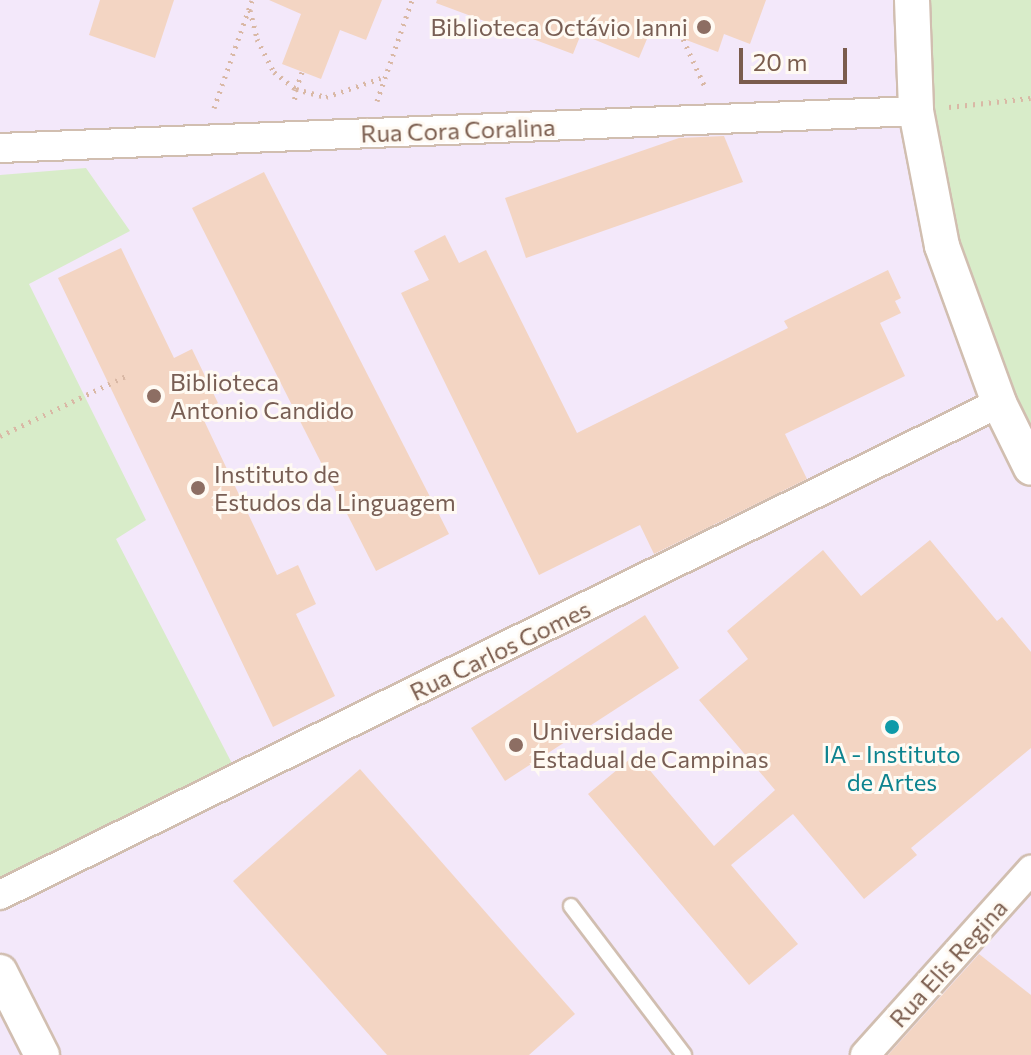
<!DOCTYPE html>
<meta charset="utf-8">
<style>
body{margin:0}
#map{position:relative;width:1031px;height:1055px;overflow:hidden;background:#fdf6ec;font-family:Commissioner,sans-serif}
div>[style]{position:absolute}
.education>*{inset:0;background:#f3e8fa}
.green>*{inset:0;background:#d8ecc9}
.building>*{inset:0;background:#f3d5c3}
.path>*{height:5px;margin-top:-2.5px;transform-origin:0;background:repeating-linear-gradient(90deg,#d9b8a5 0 2px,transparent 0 8px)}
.roads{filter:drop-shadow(2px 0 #d1beb0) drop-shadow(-2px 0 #d1beb0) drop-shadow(0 2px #d1beb0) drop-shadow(0 -2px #d1beb0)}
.service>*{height:14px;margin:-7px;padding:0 7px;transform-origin:7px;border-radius:7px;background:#fff}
.minor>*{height:28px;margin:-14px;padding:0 14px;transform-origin:14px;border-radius:14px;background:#fff}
.tertiary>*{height:34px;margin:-17px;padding:0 17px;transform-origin:17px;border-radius:17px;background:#fff}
.dots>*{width:22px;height:22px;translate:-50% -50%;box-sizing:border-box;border:4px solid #fffaf3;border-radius:50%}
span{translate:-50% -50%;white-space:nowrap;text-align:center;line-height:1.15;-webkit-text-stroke:6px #fffaf3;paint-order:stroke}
.education-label{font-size:24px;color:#785e54}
.right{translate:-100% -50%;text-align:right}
.left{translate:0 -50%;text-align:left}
.street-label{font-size:24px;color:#7a5c4d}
.culture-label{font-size:24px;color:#0d838f}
.scale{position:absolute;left:739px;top:48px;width:108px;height:36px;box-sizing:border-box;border:4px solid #7a5c4d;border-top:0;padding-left:10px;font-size:24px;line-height:28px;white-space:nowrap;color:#7a5c4d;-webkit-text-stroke:6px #fffaf3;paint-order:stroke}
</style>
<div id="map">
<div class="education">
<i style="clip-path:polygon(0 0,928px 0,1031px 435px,1031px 1055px,0 1055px)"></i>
</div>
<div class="green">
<i style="clip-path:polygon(928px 0,1031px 0,1031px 435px,970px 283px,944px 183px,930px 87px)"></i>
<i style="clip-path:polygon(86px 168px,130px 231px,29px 284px,146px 520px,116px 539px,239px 777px,0 894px,0 175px)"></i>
</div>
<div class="building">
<i style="clip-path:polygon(100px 0,174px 0,155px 58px,89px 35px)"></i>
<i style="clip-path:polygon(269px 0,382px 0,366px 40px,340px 30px,321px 79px,282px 64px,301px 14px)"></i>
<i style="clip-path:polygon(437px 0,766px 0,750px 44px,724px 34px,718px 52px,652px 27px,639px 58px,581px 34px,573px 54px,436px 3px)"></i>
<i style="clip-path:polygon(724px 136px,743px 182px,526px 258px,505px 198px,679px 138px)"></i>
<i style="clip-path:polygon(264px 172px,449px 534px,376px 571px,192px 208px)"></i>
<i style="clip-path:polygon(445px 235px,459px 263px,486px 250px,577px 433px,788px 328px,784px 321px,888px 270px,901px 298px,895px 301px,901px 313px,880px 323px,905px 376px,785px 434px,807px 479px,654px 554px,640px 525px,539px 575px,401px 293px,429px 280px,414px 251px)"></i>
<i style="clip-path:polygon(121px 248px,174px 358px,192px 349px,218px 403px,200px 412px,277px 575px,298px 565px,316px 604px,296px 614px,335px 696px,273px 727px,58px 278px)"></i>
<i style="clip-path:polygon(930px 540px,997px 621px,1002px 617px,1031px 652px,1031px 748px,911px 848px,917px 855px,864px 899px,793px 814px,731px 865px,798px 944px,749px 985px,588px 794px,636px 754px,714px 846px,775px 790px,699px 700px,748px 659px,727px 631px,823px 550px,861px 596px)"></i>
<i style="clip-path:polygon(645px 615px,679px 668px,505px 781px,471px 728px)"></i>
<i style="clip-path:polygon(360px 769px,575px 1014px,529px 1055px,387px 1055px,233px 881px)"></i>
<i style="clip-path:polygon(979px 954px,1031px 995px,1031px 1055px,888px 1055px)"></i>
</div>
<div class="path">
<i style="left:250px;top:10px;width:30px;rotate:76deg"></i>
<i style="left:257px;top:39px;width:37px;rotate:63deg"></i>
<i style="left:274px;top:72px;width:28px;rotate:38deg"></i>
<i style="left:296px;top:89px;width:15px;rotate:98deg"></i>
<i style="left:683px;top:39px;width:55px;rotate:65.3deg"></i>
<i style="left:302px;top:72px;width:18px;rotate:109deg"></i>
<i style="left:296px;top:89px;width:31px;rotate:15deg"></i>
<i style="left:326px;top:97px;width:58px;rotate:-19.1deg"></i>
<i style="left:377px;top:101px;width:107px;rotate:-70.9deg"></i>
<i style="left:949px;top:107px;width:82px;rotate:-6.3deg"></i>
<i style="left:214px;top:108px;width:114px;rotate:-70.6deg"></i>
<i style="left:0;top:436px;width:140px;rotate:-25.5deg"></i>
</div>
<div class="roads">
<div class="service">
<i style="left:571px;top:906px;width:187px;rotate:52.8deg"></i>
</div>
<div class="minor">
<i style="left:0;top:148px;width:917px;rotate:-2.31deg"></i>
<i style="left:0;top:895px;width:1114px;rotate:-26.22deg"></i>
<i style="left:865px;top:1055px;width:249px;rotate:-48.1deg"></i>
</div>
<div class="tertiary">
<i style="left:912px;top:0;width:111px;rotate:87.9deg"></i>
<i style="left:916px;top:111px;width:137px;rotate:79.1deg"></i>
<i style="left:942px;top:246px;width:167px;rotate:70deg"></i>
<i style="left:999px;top:403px;width:72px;rotate:63.8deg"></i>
<i style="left:0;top:972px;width:93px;rotate:63.2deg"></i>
</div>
</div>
<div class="dots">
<i style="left:704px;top:27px;background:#8d6e63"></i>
<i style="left:154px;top:396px;background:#8d6e63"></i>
<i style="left:198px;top:488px;background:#8d6e63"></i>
<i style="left:892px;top:727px;background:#0f9aa8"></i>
<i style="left:516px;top:745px;background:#8d6e63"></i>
</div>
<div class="education-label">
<span class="right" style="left:688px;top:27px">Biblioteca Octávio Ianni</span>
<span class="left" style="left:170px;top:396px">Biblioteca<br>Antonio Candido</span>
<span class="left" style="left:214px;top:488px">Instituto de<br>Estudos da Linguagem</span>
<span class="left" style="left:532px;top:745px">Universidade<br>Estadual de Campinas</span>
</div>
<div class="street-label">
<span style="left:458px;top:130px;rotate:-2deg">Rua Cora Coralina</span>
<span style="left:500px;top:650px;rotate:-26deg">Rua Carlos Gomes</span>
<span style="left:948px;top:963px;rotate:-48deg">Rua Elis Regina</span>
</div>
<div class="culture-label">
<span style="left:892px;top:768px">IA - Instituto<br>de Artes</span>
</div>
<div class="scale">20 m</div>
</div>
